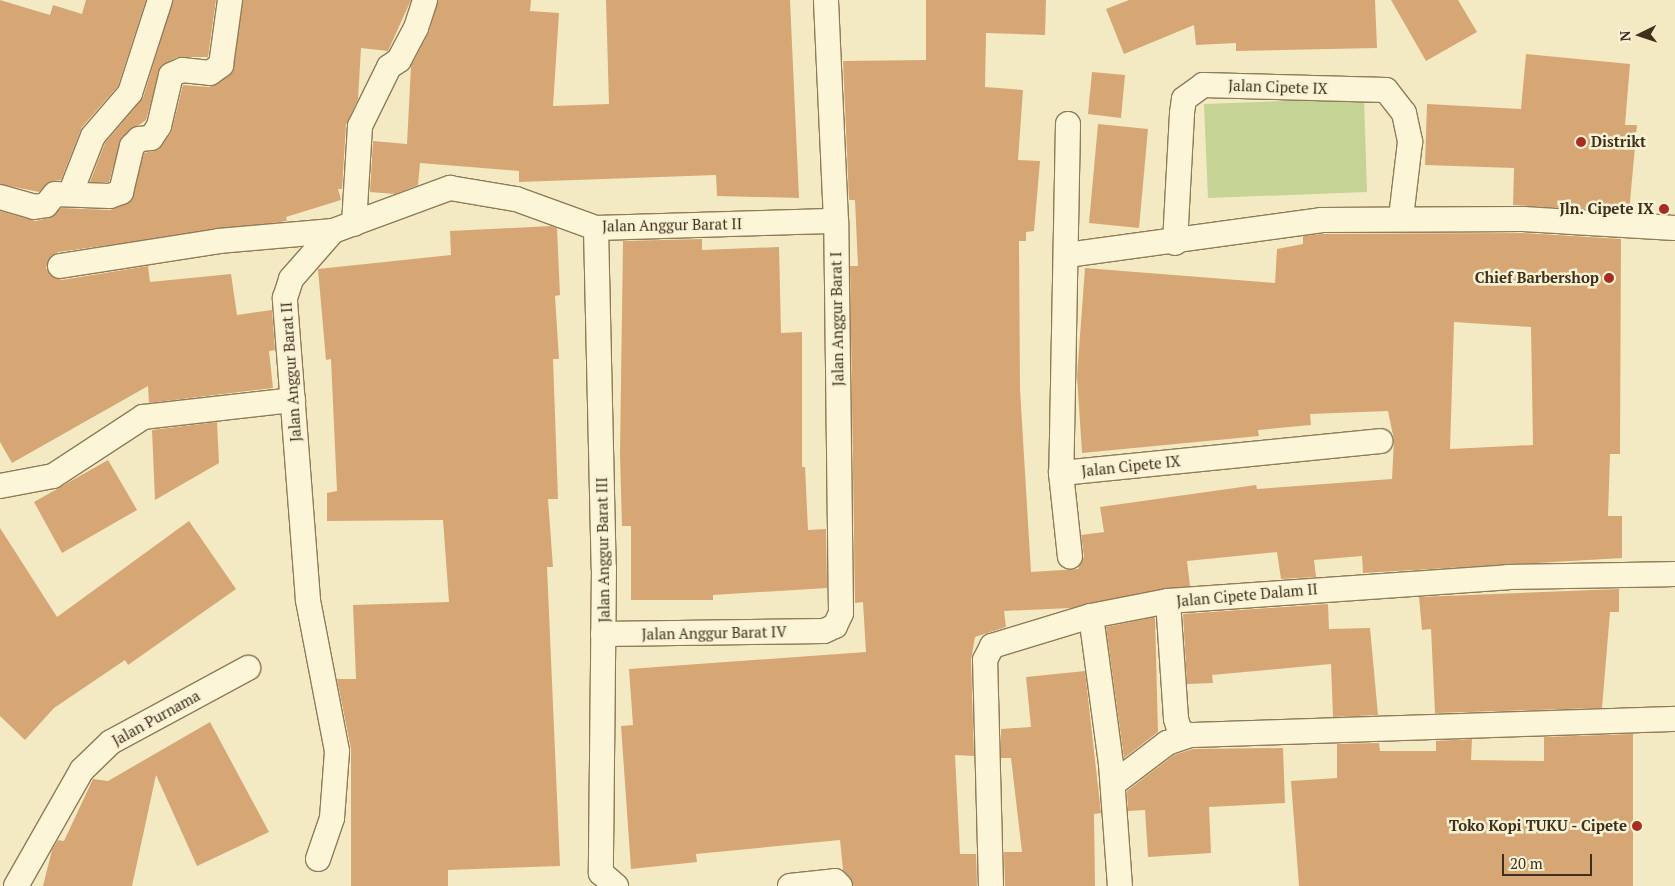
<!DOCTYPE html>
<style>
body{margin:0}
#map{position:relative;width:1675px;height:886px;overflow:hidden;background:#f3eac3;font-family:"PT Serif",serif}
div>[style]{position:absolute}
.green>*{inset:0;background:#c5d395}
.building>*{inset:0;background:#d6a774}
.roads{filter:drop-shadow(1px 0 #907b57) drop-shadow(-1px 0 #907b57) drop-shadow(0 1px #907b57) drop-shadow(0 -1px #907b57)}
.street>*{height:24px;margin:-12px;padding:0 12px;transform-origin:12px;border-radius:12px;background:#fcf5d8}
.dots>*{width:14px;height:14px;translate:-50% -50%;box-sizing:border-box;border:2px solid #f9f2d4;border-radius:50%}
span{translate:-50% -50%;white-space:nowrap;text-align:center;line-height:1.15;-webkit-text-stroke:5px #f9f2d4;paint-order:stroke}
.street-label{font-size:15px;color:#3e301d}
.poi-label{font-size:15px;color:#3e301d;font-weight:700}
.left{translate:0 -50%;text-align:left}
.right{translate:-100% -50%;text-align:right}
.north{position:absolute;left:1615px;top:10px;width:50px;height:50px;-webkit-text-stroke:4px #f9f2d4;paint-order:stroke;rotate:266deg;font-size:14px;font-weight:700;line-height:20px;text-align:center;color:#3e301d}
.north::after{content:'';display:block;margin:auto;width:18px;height:22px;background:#3e301d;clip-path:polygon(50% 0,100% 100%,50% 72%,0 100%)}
.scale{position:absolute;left:1502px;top:854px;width:90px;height:22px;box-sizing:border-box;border:2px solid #3e301d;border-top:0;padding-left:6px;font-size:15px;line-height:18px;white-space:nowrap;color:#3e301d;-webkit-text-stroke:4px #f9f2d4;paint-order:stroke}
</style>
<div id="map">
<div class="green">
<i style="clip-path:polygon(1364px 98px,1367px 192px,1208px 198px,1204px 104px)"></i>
</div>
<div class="building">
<i style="clip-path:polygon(0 0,50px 15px,53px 5px,82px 14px,86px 0,146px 0,118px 86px,82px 127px,61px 180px,49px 182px,39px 192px,0 184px)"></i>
<i style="clip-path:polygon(173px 0,216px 0,208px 57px,177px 57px,161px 66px,146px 120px,122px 137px,109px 182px,90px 182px,105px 143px,143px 98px)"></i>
<i style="clip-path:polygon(243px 0,411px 0,388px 51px,361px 48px,358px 99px,346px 125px,342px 189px,338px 189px,341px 200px,286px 217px,287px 221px,58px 252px,51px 256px,46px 268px,50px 275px,62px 280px,148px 266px,150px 282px,231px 274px,237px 315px,272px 310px,275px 350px,269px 351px,273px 388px,149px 403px,148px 386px,12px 463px,0 442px,0 211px,36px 221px,49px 218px,61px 208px,110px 210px,131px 201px,144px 153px,158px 150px,171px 133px,183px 85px,209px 87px,233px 72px)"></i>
<i style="clip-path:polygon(438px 0,531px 0,530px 11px,559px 13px,553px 106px,609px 104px,606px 0,790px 0,799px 198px,717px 196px,716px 175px,519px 182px,519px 171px,420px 163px,418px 185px,395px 194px,370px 192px,373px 141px,407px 144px,411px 66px,429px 32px)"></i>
<i style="clip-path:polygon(evenodd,926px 0,1046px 0,1045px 35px,986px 33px,985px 87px,1023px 90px,1018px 160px,1040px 161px,1034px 231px,1026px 232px,1026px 241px,1019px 241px,1020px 389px,1031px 572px,1078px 569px,1084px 556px,1081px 535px,1104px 532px,1100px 507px,1256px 485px,1257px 489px,1392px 479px,1394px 440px,1388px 411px,1310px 414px,1311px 425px,1258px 430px,1259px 436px,1082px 453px,1077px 376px,1085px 268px,1275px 283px,1277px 249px,1303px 244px,1303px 236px,1322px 234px,1523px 233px,1621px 239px,1620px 454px,1610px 454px,1608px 516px,1622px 516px,1622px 558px,1363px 573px,1362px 556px,1314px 560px,1316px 577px,1281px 579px,1277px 552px,1187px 561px,1190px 586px,1071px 608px,1004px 611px,1006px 627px,975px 637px,971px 660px,974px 756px,955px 755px,960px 854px,976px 854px,977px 886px,853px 886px,843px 870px,840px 840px,696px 854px,697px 862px,631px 869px,621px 726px,633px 725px,629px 669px,866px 652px,863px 602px,855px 603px,850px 266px,858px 266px,855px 200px,849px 200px,843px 61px,926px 60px,926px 0,1454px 322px,1531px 327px,1533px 445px,1450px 449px,1454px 322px)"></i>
<i style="clip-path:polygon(1129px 0,1375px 0,1377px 48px,1236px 51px,1236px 43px,1196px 45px,1194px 25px,1124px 54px,1106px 9px)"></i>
<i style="clip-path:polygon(1391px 0,1458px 0,1477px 32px,1426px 61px)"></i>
<i style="clip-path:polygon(1526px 54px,1630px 64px,1625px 125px,1637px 125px,1629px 212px,1513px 205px,1514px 168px,1425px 165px,1427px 104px,1521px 109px)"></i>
<i style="clip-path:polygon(1092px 72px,1125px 75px,1121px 118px,1088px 114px)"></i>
<i style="clip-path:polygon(1098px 124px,1148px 129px,1139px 228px,1089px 223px)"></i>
<i style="clip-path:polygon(551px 226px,557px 228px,560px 295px,555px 296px,559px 359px,553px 359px,558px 499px,548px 499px,553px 567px,547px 567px,560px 866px,448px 870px,448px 886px,351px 886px,351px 749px,337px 679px,356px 679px,353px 605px,449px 602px,443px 520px,327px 521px,327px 493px,337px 491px,331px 359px,326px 360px,318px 269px,451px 255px,450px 231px)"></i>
<i style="clip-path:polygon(702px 239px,702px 250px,779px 247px,781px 333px,802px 332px,802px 467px,805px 467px,808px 530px,826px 529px,827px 588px,713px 595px,713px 600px,631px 600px,631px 526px,622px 526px,620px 454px,623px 241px)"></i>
<i style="clip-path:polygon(217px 422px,219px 463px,155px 500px,152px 430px)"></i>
<i style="clip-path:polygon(108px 460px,137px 510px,62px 553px,34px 502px)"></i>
<i style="clip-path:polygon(189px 521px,236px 589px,128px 665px,125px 660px,54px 708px,25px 740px,0 716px,0 528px,57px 617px)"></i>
<i style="clip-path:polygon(1619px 589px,1619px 612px,1610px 612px,1602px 708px,1435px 713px,1431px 629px,1422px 630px,1419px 597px)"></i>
<i style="clip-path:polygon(1328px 604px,1329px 629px,1370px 628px,1378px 715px,1333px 717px,1331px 664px,1212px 675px,1213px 683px,1187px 684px,1183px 614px)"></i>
<i style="clip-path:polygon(1155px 617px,1158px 732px,1124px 758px,1106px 627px)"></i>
<i style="clip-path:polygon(1085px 671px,1101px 813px,1094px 814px,1095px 886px,1005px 886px,1004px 852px,1022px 852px,1011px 758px,1001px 758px,1001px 729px,1031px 727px,1026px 677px)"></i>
<i style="clip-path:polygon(210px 722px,269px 832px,197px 866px,156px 775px,132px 886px,43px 886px,52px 850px,58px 840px,64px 841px,93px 779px,108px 781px)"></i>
<i style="clip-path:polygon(1633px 734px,1633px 886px,1299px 886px,1291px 781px,1337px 778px,1337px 744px,1379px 743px,1380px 751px,1436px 751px,1436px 741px,1472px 739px,1471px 760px,1544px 761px,1544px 737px)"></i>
<i style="clip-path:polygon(1283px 748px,1285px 803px,1209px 807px,1211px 853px,1148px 857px,1145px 810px,1128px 811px,1127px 791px,1174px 755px,1193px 749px)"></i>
</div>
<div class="roads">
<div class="street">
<i style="left:1068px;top:124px;width:349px;rotate:91.1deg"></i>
<i style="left:1061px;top:473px;width:84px;rotate:83.9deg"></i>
<i style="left:71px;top:192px;width:60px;rotate:-68.6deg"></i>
<i style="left:93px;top:136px;width:57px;rotate:-49.3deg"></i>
<i style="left:130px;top:93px;width:98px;rotate:-72.1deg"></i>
<i style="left:0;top:197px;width:35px;rotate:16deg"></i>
<i style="left:34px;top:207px;width:12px;rotate:-9deg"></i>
<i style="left:46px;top:205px;width:14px;rotate:-51deg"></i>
<i style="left:55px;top:194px;width:55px;rotate:2.1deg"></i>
<i style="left:110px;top:196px;width:12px;rotate:-20deg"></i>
<i style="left:121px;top:192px;width:47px;rotate:-76.6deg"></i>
<i style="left:132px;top:146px;width:10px;rotate:-45deg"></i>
<i style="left:139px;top:139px;width:12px;rotate:-5deg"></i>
<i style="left:151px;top:138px;width:14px;rotate:-56deg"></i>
<i style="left:159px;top:126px;width:52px;rotate:-76.8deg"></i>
<i style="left:171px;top:75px;width:12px;rotate:-24deg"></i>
<i style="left:182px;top:70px;width:28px;rotate:6deg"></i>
<i style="left:210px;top:73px;width:14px;rotate:-36deg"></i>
<i style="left:221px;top:65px;width:66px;rotate:-82.1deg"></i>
<i style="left:354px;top:224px;width:98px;rotate:-86.5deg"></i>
<i style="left:360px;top:126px;width:66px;rotate:-63.8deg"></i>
<i style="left:389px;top:67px;width:12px;rotate:-35deg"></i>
<i style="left:399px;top:60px;width:36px;rotate:-62deg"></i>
<i style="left:416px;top:28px;width:29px;rotate:-72deg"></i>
<i style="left:596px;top:228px;width:340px;rotate:88.7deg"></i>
<i style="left:604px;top:568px;width:305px;rotate:90.6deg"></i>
<i style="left:601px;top:873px;width:20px;rotate:41deg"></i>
<i style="left:1175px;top:243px;width:130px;rotate:-86.9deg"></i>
<i style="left:1182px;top:113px;width:14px;rotate:-82deg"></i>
<i style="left:1184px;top:99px;width:24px;rotate:-36deg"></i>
<i style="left:1203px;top:85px;width:183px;rotate:1.6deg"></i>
<i style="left:1386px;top:90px;width:29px;rotate:52deg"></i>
<i style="left:1404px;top:113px;width:30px;rotate:78deg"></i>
<i style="left:1410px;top:142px;width:77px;rotate:96.8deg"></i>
<i style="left:1067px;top:255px;width:256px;rotate:-7.8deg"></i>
<i style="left:1321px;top:220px;width:202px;rotate:-0.3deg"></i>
<i style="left:1523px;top:219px;width:152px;rotate:3.4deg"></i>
<i style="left:60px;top:266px;width:161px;rotate:-8.9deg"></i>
<i style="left:219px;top:241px;width:114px;rotate:-5deg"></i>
<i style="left:1061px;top:473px;width:321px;rotate:-5.7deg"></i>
<i style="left:0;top:486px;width:54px;rotate:-10.7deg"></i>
<i style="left:53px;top:476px;width:108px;rotate:-33.2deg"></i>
<i style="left:143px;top:417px;width:151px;rotate:-6.5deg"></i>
<i style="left:1168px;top:601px;width:118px;rotate:86.1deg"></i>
<i style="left:1176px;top:719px;width:14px;rotate:73deg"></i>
<i style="left:1180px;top:732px;width:10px;rotate:17deg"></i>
<i style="left:1190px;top:735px;width:485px;rotate:-1.9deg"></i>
<i style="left:1091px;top:616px;width:149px;rotate:82.3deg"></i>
<i style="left:1111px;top:764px;width:122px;rotate:85.8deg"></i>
<i style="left:603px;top:634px;width:221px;rotate:-0.8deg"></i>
<i style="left:824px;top:631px;width:12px;rotate:-24deg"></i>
<i style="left:835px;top:626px;width:14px;rotate:-65deg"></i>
<i style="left:841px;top:613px;width:392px;rotate:-90.7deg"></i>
<i style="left:836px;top:221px;width:221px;rotate:-92.6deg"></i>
<i style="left:1113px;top:784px;width:68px;rotate:-37.2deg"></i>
<i style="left:1167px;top:743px;width:24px;rotate:-19deg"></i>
<i style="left:318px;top:859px;width:43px;rotate:-71.1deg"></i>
<i style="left:332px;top:818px;width:67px;rotate:-85.7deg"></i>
<i style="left:337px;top:751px;width:154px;rotate:-100.9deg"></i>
<i style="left:308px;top:600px;width:303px;rotate:-94.4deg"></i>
<i style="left:285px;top:298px;width:20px;rotate:-72deg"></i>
<i style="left:291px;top:279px;width:64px;rotate:-48.8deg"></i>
<i style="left:333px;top:231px;width:125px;rotate:-20.2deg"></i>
<i style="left:450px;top:188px;width:67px;rotate:9.5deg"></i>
<i style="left:516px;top:199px;width:85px;rotate:19.9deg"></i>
<i style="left:596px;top:228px;width:240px;rotate:-1.7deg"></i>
<i style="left:16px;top:886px;width:133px;rotate:-60.4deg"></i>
<i style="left:82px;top:770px;width:40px;rotate:-44deg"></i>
<i style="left:111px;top:742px;width:156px;rotate:-28.4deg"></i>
<i style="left:790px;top:886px;width:45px;rotate:-6.3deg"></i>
<i style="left:835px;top:881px;width:7px;rotate:45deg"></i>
<i style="left:991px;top:886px;width:226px;rotate:-91.5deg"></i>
<i style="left:985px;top:660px;width:16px;rotate:-63deg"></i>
<i style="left:992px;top:646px;width:103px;rotate:-16.9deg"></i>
<i style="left:1091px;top:616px;width:78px;rotate:-11deg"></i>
<i style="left:1168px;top:601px;width:341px;rotate:-4deg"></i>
<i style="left:1508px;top:577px;width:167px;rotate:-1deg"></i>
</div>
</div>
<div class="dots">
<i style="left:1581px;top:142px;background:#a62d20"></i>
<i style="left:1664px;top:209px;background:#a62d20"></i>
<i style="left:1609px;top:278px;background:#a62d20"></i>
<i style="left:1637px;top:826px;background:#a62d20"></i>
</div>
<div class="street-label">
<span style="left:1278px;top:87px;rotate:2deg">Jalan Cipete IX</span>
<span style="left:672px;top:225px;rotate:-1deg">Jalan Anggur Barat II</span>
<span style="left:837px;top:319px;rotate:-91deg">Jalan Anggur Barat I</span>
<span style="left:291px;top:372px;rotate:-94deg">Jalan Anggur Barat II</span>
<span style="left:1131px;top:466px;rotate:-6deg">Jalan Cipete IX</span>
<span style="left:603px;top:550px;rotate:-91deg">Jalan Anggur Barat III</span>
<span style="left:1247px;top:595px;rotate:-5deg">Jalan Cipete Dalam II</span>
<span style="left:714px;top:633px;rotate:-1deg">Jalan Anggur Barat IV</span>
<span style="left:156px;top:718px;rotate:-29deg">Jalan Purnama</span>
</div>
<div class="poi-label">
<span class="left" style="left:1591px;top:142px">Distrikt</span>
<span class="right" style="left:1654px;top:209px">Jln. Cipete IX</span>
<span class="right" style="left:1599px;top:278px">Chief Barbershop</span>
<span class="right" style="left:1627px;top:826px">Toko Kopi TUKU - Cipete</span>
</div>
<div class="north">N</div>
<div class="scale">20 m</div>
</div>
